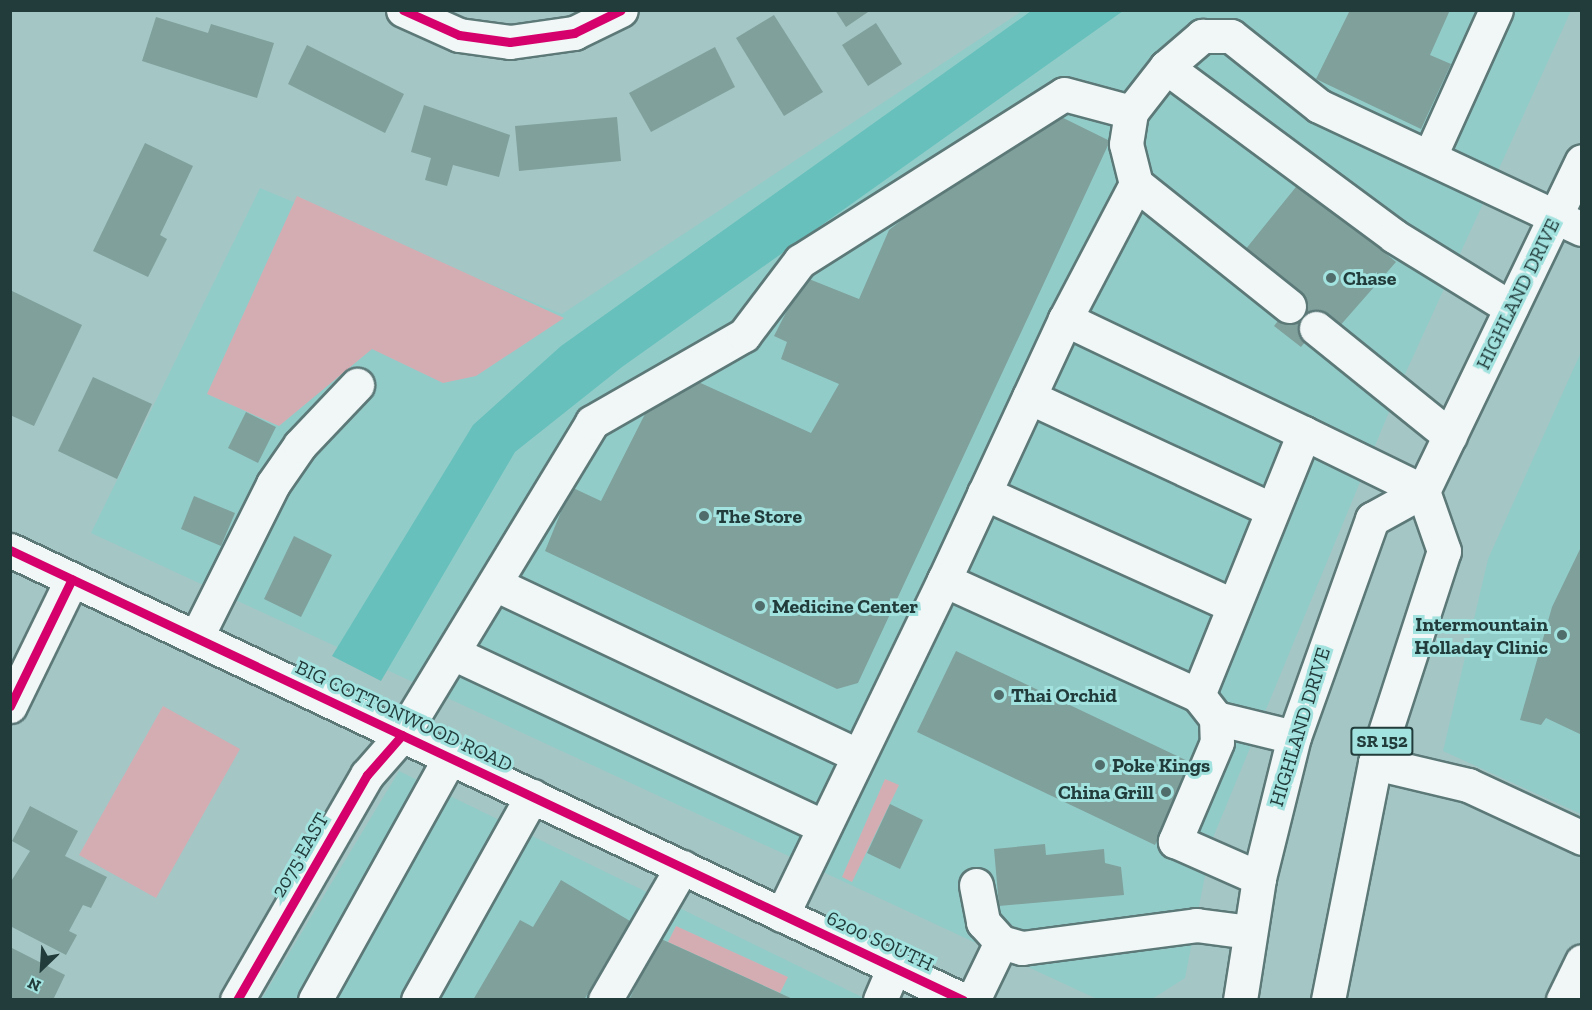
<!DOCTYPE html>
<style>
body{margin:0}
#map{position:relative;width:1592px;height:1010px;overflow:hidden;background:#a4c6c5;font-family:"Zilla Slab",serif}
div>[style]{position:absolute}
.built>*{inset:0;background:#92ccc9}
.green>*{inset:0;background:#d4adb3}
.water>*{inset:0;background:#68c0bc}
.building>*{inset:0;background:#7fa09b}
.roads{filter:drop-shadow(2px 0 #5c7978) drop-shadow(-2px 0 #5c7978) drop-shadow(0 2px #5c7978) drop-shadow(0 -2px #5c7978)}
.minor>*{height:33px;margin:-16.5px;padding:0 16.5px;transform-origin:16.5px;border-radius:16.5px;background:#f1f6f6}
.major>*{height:33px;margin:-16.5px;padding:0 16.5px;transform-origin:16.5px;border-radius:16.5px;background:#f1f6f6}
.cycleway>*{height:9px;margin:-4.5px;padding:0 4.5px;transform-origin:4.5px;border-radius:4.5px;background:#d6006c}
.dots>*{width:16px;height:16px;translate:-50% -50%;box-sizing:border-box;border:3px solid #a2e2df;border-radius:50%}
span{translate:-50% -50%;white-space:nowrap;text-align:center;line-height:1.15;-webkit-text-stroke:6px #a2e2df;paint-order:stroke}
.shield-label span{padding:2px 4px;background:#a2e2df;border:2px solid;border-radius:4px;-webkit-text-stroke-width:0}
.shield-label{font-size:18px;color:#223c3b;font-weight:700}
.poi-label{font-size:20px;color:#223c3b;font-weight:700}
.left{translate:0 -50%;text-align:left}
.right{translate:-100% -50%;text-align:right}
.street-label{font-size:20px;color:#223c3b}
.frame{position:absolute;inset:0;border:12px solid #223c3b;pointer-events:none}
.north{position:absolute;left:12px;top:938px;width:60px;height:60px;-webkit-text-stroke:4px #a2e2df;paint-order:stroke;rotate:205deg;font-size:16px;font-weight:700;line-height:24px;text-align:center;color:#223c3b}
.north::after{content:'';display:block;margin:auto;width:21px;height:27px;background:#223c3b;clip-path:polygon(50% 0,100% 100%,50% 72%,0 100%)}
</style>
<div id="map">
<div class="built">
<i style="clip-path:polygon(1022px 11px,1571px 11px,1401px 383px,1212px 840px,1185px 978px,1152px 999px,1097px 999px,91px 533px,260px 188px,562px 314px)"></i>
<i style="clip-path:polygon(1581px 352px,1581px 814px,1443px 751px,1488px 559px)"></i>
<i style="clip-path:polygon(399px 771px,866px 999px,261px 1000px)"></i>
</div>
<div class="green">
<i style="clip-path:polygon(297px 196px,564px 318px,476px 376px,443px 383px,372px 349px,279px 426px,207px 394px)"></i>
<i style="clip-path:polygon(163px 706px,240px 749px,156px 898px,79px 855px)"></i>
<i style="clip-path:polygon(885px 779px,899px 785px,852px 882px,842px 877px)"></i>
<i style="clip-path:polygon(676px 926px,788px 977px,780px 993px,668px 942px)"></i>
</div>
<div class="water">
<i style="clip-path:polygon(1031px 11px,1123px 11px,622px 367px,515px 452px,381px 681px,332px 656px,473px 425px,561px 346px)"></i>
</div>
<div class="building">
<i style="clip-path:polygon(835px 10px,871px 10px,846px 27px)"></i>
<i style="clip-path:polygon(1350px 10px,1450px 10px,1430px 55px,1451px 64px,1421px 129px,1316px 79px)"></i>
<i style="clip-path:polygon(774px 15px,823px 92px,784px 116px,736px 38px)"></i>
<i style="clip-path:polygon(156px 17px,208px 33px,211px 24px,274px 43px,257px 98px,142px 61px)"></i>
<i style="clip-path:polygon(876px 23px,902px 64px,868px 86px,842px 45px)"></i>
<i style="clip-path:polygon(307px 45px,404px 94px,385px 133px,288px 84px)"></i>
<i style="clip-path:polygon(715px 47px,735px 87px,651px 132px,629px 93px)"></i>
<i style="clip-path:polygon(424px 105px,510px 135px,499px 177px,453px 165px,447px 186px,425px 180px,431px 158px,411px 152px)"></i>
<i style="clip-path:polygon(1045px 109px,1110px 141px,858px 683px,837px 689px,545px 551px,571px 487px,601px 501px,646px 412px,694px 380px,811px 433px,839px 384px,781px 359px,787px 342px,774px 336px,804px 277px,859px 299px,889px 230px)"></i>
<i style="clip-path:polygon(617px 117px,621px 161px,519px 171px,515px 126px)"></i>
<i style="clip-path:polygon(145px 143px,193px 166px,160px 235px,167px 239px,148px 277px,93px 251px)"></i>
<i style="clip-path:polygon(1300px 182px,1396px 262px,1338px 328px,1325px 318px,1301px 347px,1274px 326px,1299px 294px,1245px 250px)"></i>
<i style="clip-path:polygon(10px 290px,82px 325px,34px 426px,10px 415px)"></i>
<i style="clip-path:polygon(93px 377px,152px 404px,117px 479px,58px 451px)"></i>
<i style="clip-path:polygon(246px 412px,276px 427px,258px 463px,228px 448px)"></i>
<i style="clip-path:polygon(194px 496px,235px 513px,221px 546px,181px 529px)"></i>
<i style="clip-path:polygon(294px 536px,332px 555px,301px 617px,264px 599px)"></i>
<i style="clip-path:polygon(1582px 545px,1582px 735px,1546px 718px,1541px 725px,1520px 720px,1552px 607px)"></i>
<i style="clip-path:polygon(956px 651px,1194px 764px,1155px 845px,917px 732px)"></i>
<i style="clip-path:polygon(890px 804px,923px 820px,900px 869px,867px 853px)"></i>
<i style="clip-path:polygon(30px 806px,78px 831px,65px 856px,107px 877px,91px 908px,83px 905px,69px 931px,77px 935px,66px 955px,10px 926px,10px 883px,30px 851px,12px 841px)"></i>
<i style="clip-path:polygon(1045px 844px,1046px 855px,1104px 849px,1105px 863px,1121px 867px,1124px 895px,999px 906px,994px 849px)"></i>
<i style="clip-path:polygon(561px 880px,630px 921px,584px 1000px,473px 1000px,520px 920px,533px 927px)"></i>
<i style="clip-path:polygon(659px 938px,795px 1000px,629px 1000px)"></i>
<i style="clip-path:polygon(10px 947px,65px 975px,53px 1000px,10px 1000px)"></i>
</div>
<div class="roads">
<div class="minor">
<i style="left:403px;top:10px;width:61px;rotate:24.1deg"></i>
<i style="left:459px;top:35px;width:51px;rotate:7.8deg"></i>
<i style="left:510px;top:42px;width:65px;rotate:-8deg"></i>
<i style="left:574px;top:33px;width:52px;rotate:-26.1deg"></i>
<i style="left:1166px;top:67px;width:48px;rotate:-40.7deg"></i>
<i style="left:1202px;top:36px;width:29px"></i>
<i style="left:1231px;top:36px;width:112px;rotate:38.5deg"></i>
<i style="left:1319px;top:106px;width:290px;rotate:25.1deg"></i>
<i style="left:1430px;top:156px;width:160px;rotate:-65.7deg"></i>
<i style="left:1136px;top:184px;width:153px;rotate:117.7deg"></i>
<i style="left:1065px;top:319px;width:265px;rotate:25.5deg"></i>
<i style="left:1304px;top:433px;width:283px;rotate:112deg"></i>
<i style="left:1198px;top:695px;width:29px;rotate:52deg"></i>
<i style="left:1216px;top:718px;width:80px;rotate:13.7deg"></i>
<i style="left:1289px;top:306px;width:196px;rotate:-141.4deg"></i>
<i style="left:1136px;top:184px;width:41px;rotate:-104deg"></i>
<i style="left:1126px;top:144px;width:32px;rotate:-81deg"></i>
<i style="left:1131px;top:112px;width:57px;rotate:-52.1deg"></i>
<i style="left:1166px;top:67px;width:284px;rotate:36.5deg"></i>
<i style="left:1394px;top:236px;width:137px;rotate:31.6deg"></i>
<i style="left:1316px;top:328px;width:172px;rotate:38.9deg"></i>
<i style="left:1029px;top:397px;width:268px;rotate:24.9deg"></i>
<i style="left:1304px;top:433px;width:132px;rotate:26deg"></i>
<i style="left:984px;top:493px;width:274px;rotate:24.3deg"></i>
<i style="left:944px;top:580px;width:288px;rotate:-65.1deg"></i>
<i style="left:495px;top:584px;width:400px;rotate:25.3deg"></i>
<i style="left:196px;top:638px;width:172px;rotate:-63.4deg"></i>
<i style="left:273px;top:484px;width:47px;rotate:-55.3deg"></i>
<i style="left:300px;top:445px;width:83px;rotate:-46.5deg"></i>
<i style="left:453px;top:653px;width:408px;rotate:25.1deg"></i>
<i style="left:10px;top:706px;width:141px;rotate:-64deg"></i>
<i style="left:1216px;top:718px;width:24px;rotate:88deg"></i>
<i style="left:1217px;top:742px;width:108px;rotate:113deg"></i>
<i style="left:1175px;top:841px;width:92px;rotate:23.8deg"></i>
<i style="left:1375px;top:763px;width:96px;rotate:13.3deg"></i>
<i style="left:1468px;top:785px;width:126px;rotate:24.9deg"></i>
<i style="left:976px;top:885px;width:38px;rotate:79deg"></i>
<i style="left:983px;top:922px;width:27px;rotate:48deg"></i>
<i style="left:782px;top:915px;width:372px;rotate:-64.2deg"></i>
<i style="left:944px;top:580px;width:279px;rotate:24.4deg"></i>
<i style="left:237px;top:1000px;width:260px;rotate:-60deg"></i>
<i style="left:367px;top:775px;width:53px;rotate:-48.8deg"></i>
<i style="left:402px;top:735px;width:366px;rotate:-58.7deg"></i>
<i style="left:592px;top:422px;width:175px;rotate:-29.8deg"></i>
<i style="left:744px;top:335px;width:93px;rotate:-52.9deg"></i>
<i style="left:800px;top:261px;width:312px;rotate:-32.3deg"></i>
<i style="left:1064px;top:94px;width:69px;rotate:15deg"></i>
<i style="left:315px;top:1000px;width:278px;rotate:-60.9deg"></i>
<i style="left:418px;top:1000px;width:234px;rotate:-60.8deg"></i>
<i style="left:605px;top:1000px;width:154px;rotate:-59.9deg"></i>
<i style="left:880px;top:1000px;width:36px;rotate:-67deg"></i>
<i style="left:973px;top:1000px;width:64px;rotate:-64.2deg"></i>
<i style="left:1001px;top:942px;width:22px;rotate:16deg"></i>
<i style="left:1022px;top:948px;width:176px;rotate:-7.5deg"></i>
<i style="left:1196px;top:925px;width:53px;rotate:7.5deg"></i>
<i style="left:1563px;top:1000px;width:43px;rotate:-64deg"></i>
</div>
<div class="major">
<i style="left:10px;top:550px;width:1054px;rotate:25.28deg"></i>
<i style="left:1240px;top:1000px;width:123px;rotate:-81.1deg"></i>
<i style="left:1259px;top:878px;width:145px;rotate:-76.1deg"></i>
<i style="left:1294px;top:737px;width:232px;rotate:-70.3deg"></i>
<i style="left:1372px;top:519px;width:58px;rotate:-28.8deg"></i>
<i style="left:1423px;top:491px;width:366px;rotate:-64.3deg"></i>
<i style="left:1328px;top:1000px;width:242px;rotate:-78.8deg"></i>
<i style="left:1375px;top:763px;width:223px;rotate:-72deg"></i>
<i style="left:1444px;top:551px;width:64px;rotate:-109.3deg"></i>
</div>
</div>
<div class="cycleway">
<i style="left:403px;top:10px;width:61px;rotate:24.1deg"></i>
<i style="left:459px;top:35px;width:51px;rotate:7.8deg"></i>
<i style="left:510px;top:42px;width:65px;rotate:-8deg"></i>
<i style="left:574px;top:33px;width:52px;rotate:-26.1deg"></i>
<i style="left:10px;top:550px;width:1054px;rotate:25.28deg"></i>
<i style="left:10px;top:706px;width:141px;rotate:-64deg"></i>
<i style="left:237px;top:1000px;width:260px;rotate:-60deg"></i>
<i style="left:367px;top:775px;width:53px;rotate:-48.8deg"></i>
</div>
<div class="dots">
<i style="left:1331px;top:278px;background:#506c6b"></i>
<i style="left:704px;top:516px;background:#506c6b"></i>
<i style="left:760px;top:606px;background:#506c6b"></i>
<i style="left:1562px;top:635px;background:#506c6b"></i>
<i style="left:999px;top:695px;background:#506c6b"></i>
<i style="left:1100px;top:765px;background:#506c6b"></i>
<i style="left:1166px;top:792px;background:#506c6b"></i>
</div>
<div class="shield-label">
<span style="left:1382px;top:741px">SR 152</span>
</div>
<div class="poi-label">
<span class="left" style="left:1343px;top:278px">Chase</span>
<span class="left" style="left:716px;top:516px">The Store</span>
<span class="left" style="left:772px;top:606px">Medicine Center</span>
<span class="right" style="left:1548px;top:636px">Intermountain<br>Holladay Clinic</span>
<span class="left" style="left:1011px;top:695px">Thai Orchid</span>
<span class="left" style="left:1112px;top:765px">Poke Kings</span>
<span class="right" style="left:1154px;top:792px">China Grill</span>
</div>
<div class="street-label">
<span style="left:1518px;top:294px;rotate:-64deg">HIGHLAND DRIVE</span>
<span style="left:404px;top:716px;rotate:25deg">BIG COTTONWOOD ROAD</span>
<span style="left:1300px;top:727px;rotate:-73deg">HIGHLAND DRIVE</span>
<span style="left:300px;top:855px;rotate:-60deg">2075 EAST</span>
<span style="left:880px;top:941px;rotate:25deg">6200 SOUTH</span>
</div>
<div class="frame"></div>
<div class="north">N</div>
</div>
